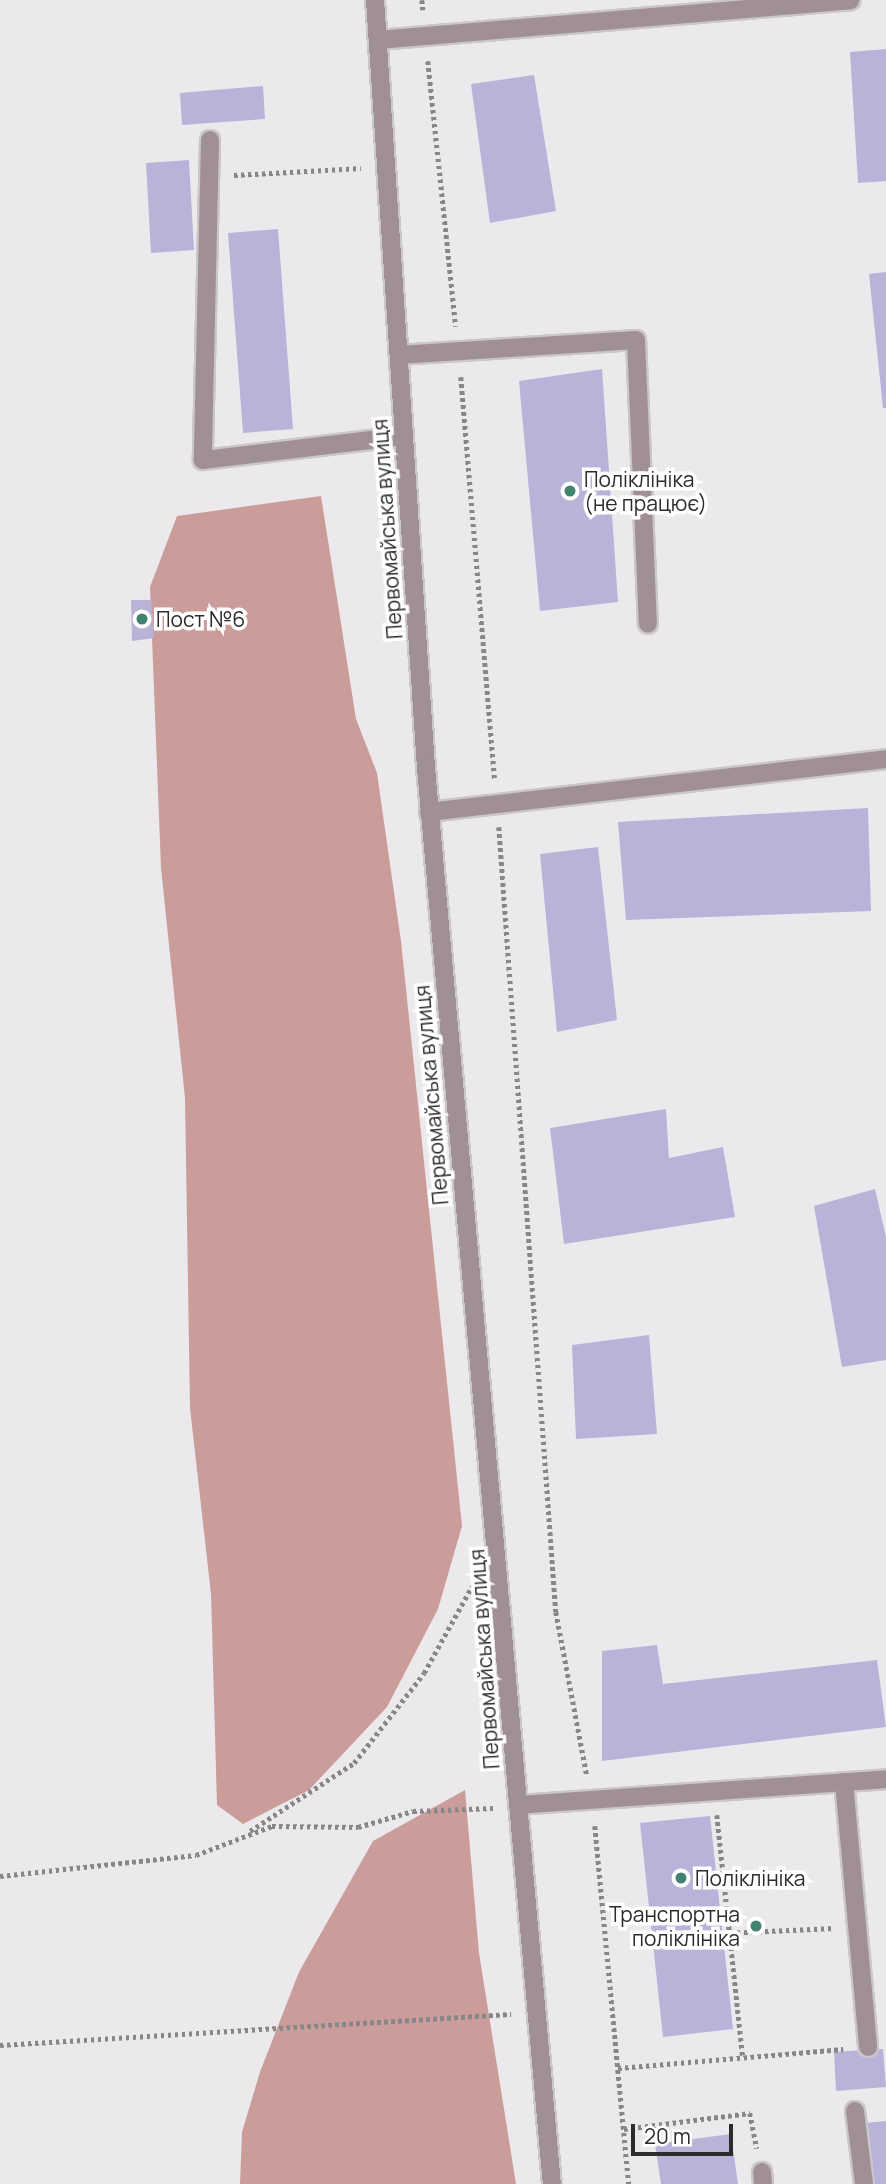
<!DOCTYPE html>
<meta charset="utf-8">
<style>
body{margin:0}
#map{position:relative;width:886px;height:2184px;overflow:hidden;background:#ece9ed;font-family:Manrope,sans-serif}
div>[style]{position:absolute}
.forest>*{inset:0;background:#ca9d9a}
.building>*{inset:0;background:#b9b3d9}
.path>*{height:4.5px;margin-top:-2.25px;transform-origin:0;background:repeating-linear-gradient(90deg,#888688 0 3.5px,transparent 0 7px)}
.roads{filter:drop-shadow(2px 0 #cac7ca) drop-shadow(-2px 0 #cac7ca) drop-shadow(0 2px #cac7ca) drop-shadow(0 -2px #cac7ca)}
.service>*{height:18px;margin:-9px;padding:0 9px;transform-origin:9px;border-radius:9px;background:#a18f96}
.minor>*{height:18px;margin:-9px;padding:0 9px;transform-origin:9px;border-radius:9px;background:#a18f96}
.tertiary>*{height:18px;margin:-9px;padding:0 9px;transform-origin:9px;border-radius:9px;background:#a18f96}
.dots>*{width:19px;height:19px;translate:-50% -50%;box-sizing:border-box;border:4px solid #fff;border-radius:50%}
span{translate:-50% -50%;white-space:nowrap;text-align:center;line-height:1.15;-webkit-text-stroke:7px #fff;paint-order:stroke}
.poi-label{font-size:21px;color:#2d2c2d}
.left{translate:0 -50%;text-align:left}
.right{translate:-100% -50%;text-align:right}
.street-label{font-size:21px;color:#2d2c2d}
.scale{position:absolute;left:631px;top:2124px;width:102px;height:32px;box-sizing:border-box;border:4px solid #2d2c2d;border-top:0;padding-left:9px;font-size:21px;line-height:24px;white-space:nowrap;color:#2d2c2d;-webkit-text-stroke:5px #fff;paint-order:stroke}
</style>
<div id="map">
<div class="forest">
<i style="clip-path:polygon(321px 496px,356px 719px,377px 773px,401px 941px,462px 1526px,438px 1609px,387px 1707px,309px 1790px,243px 1824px,217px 1805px,211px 1594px,190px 1408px,185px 1098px,161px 868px,150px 587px,177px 516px)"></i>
<i style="clip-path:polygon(465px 1790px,479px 1953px,516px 2184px,240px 2184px,242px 2132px,260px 2072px,299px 1972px,373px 1841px)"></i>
</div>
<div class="building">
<i style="clip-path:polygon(886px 49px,886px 181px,858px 183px,850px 52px)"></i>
<i style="clip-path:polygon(534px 75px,556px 211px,490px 223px,471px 84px)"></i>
<i style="clip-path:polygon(263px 86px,265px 119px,182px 125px,180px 93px)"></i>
<i style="clip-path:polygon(189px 160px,194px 250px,151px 253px,146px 163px)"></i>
<i style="clip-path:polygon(278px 229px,293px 429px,243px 433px,228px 233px)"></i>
<i style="clip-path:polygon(886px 272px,886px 408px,883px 408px,869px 274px)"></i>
<i style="clip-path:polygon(602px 369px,618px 602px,540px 611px,519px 381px)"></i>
<i style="clip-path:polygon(131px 600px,151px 600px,154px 638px,132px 641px)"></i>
<i style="clip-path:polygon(868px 808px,871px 911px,626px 920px,618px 822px)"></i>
<i style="clip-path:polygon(598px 847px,617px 1020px,557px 1032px,540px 854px)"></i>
<i style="clip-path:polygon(666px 1109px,669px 1158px,723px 1147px,735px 1217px,564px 1244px,550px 1128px)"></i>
<i style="clip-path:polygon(875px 1189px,886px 1237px,886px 1360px,842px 1367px,814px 1206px)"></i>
<i style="clip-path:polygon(649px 1335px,657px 1434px,576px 1439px,572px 1345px)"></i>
<i style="clip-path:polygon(657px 1645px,663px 1684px,877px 1660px,886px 1727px,602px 1761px,602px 1651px)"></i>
<i style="clip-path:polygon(710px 1816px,733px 2029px,663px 2037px,640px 1823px)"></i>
<i style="clip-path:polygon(883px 2049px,886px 2087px,836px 2091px,834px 2052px)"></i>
<i style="clip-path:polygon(886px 2121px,886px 2184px,873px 2184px,865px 2123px)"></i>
<i style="clip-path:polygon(731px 2134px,738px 2184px,661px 2184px,655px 2144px)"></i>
</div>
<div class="path">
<i style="left:422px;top:0;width:10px;rotate:84deg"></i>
<i style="left:428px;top:61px;width:267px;rotate:84deg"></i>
<i style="left:234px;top:175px;width:127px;rotate:-3.2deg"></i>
<i style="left:461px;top:377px;width:404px;rotate:85.2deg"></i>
<i style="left:499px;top:827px;width:787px;rotate:85.85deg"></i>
<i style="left:556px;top:1612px;width:167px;rotate:79.3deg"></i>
<i style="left:717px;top:1815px;width:244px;rotate:83.9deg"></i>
<i style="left:595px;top:1826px;width:360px;rotate:84.6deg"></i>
<i style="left:250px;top:1831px;width:124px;rotate:-33.2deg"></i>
<i style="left:354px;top:1763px;width:114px;rotate:-52.1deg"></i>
<i style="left:424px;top:1673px;width:99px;rotate:-61.1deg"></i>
<i style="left:0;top:1876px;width:197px;rotate:-6.1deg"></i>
<i style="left:196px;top:1855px;width:81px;rotate:-20.9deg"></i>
<i style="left:272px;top:1826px;width:86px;rotate:0.7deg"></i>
<i style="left:358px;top:1827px;width:57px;rotate:-16.2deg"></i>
<i style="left:413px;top:1811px;width:80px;rotate:-2.1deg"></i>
<i style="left:723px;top:1933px;width:111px;rotate:-2.6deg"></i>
<i style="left:0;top:2045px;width:512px;rotate:-3.47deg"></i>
<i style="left:618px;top:2068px;width:226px;rotate:-4.8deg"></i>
<i style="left:624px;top:2129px;width:127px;rotate:-7.2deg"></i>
<i style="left:750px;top:2113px;width:36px;rotate:79deg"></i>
</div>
<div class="roads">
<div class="service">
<i style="left:378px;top:40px;width:474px;rotate:-4.8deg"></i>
<i style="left:210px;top:140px;width:320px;rotate:91.3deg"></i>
<i style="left:203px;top:460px;width:202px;rotate:-6.8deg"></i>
<i style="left:399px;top:355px;width:237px;rotate:-3.6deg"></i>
<i style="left:636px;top:340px;width:284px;rotate:87.6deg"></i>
<i style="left:844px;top:1782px;width:266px;rotate:84.8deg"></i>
<i style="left:855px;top:2111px;width:74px;rotate:83deg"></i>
<i style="left:762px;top:2172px;width:12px;rotate:85deg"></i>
</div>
<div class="minor">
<i style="left:429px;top:812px;width:460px;rotate:-6.6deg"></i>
<i style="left:518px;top:1805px;width:369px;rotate:-4deg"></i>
</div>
<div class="tertiary">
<i style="left:375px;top:0;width:770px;rotate:86.2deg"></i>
<i style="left:426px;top:768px;width:1422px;rotate:84.92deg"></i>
</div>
</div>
<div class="dots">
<i style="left:570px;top:491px;background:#428271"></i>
<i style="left:142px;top:619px;background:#428271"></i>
<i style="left:681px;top:1878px;background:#428271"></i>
<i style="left:756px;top:1926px;background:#428271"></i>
</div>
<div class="poi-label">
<span class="left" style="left:584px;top:491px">Поліклініка<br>(не працює)</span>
<span class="left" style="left:156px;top:619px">Пост №6</span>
<span class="left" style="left:695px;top:1878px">Поліклініка</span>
<span class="right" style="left:740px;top:1926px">Транспортна<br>поліклініка</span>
</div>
<div class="street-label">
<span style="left:387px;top:529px;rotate:-94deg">Первомайська вулиця</span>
<span style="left:431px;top:1095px;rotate:-95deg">Первомайська вулиця</span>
<span style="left:484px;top:1659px;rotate:-94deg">Первомайська вулиця</span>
</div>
<div class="scale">20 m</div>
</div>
